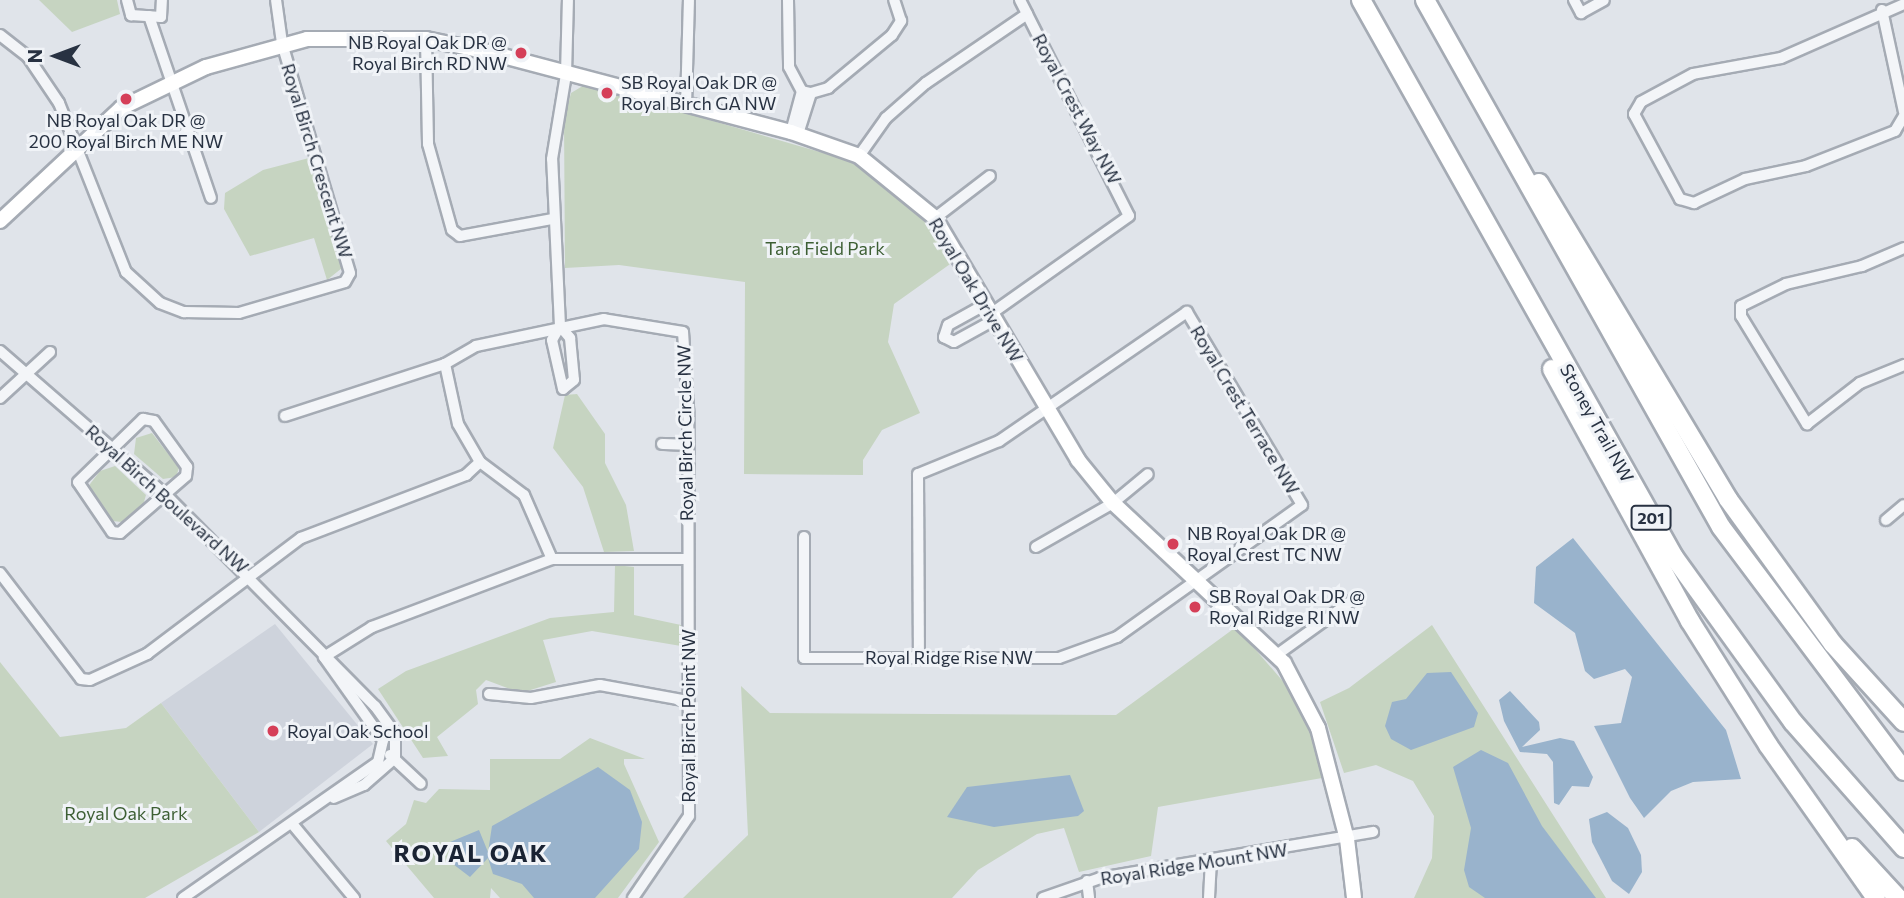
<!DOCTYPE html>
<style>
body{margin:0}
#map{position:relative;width:1904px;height:898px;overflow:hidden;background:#e0e4ea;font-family:Commissioner,sans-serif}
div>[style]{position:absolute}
.built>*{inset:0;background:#ced3dc}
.green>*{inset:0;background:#c6d4c1}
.water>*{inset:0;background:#99b3cc}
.roads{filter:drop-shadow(2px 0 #a5abb4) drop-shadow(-2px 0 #a5abb4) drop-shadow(0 2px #a5abb4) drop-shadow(0 -2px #a5abb4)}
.street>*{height:10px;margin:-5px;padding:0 5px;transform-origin:5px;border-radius:5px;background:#f3f5f8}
.secondary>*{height:14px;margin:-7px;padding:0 7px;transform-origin:7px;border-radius:7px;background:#fff}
.highway>*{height:18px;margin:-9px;padding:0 9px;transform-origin:9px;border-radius:9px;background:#fff}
.dots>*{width:19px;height:19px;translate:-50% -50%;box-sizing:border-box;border:4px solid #f0f3f7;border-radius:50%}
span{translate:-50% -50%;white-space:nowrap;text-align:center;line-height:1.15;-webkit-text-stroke:6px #f0f3f7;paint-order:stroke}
.shield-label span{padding:2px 5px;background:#f0f3f7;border:2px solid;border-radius:5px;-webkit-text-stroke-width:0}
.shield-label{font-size:16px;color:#283242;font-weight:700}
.poi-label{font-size:18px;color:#283242}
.right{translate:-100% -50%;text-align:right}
.left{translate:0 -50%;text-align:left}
.street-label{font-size:18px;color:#283242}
.park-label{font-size:18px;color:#3d5f34}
.district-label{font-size:24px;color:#1a2333;font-weight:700;letter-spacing:2px}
.north{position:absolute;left:21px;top:21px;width:70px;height:70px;-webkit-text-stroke:5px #f0f3f7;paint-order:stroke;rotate:270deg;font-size:19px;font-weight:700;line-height:28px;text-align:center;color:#283242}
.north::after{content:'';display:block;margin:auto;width:24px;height:32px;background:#283242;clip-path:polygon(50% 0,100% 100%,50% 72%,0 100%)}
</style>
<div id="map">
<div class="built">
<i style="clip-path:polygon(275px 624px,373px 744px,259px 832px,161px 703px)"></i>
</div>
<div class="green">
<i style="clip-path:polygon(39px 0,117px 0,120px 14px,72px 32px)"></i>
<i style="clip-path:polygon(586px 84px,844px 159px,865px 170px,935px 230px,953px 262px,894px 304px,888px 342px,920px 413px,882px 430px,863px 460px,863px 475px,744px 474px,745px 282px,619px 265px,565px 268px,564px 121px,571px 93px)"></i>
<i style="clip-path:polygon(309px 158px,342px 268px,327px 280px,314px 238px,250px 256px,224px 209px,225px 193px,263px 170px)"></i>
<i style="clip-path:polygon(577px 394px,605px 434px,605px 463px,626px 505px,634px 551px,604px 552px,583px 487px,553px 448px,565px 395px)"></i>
<i style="clip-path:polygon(152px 433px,179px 468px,176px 477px,163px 479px,134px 454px,136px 438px)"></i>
<i style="clip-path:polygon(115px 466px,146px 495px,142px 509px,122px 522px,112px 521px,87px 488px,100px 471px)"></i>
<i style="clip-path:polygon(615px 565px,634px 567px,634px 615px,681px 625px,681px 646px,592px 631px,543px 640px,556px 682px,521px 693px,486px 680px,476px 690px,478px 704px,437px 737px,448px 756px,423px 758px,378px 689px,406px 671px,550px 618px,614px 612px)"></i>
<i style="clip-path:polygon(1432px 625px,1606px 898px,1414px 898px,1432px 858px,1434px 816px,1413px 781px,1376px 765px,1344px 773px,1320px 702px,1349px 688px)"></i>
<i style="clip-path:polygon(1236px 627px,1293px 693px,1313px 733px,1322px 778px,1158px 807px,1151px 856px,1079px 872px,1064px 828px,1037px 834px,978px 870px,952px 898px,683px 898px,748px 835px,741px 686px,770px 713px,1116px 715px)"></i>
<i style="clip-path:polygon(0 662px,60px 737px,126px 728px,161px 703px,259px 832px,145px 898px,0 898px)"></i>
<i style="clip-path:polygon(590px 738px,645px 759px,624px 759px,624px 764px,659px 842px,618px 898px,500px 898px,491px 888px,490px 898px,434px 898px,386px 841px,406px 824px,414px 800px,426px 803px,439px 789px,490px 790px,490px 759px,560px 759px)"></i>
</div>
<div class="water">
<i style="clip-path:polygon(1573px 538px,1726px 730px,1741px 779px,1693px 782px,1671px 791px,1644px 818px,1630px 798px,1594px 726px,1621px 723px,1632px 677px,1625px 669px,1594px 679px,1585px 671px,1575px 633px,1534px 603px,1536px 567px)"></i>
<i style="clip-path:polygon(1451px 672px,1478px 713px,1474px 727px,1411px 750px,1391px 739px,1385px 726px,1392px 702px,1406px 699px,1427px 673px)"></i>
<i style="clip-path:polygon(1510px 691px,1539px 722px,1540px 730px,1522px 747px,1560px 738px,1574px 741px,1593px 777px,1589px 787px,1572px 786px,1559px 805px,1554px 803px,1553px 762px,1547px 754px,1520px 752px,1504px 721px,1499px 700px)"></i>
<i style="clip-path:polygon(1481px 750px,1508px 763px,1542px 826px,1596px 898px,1485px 898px,1469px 887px,1464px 870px,1471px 828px,1453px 767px)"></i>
<i style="clip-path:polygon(598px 767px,630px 790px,642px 822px,639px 849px,595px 898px,534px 898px,522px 884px,493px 874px,488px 858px,470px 877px,449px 861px,450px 842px,479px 830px,488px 852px,492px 826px)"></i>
<i style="clip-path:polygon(1070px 775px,1084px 811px,1078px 816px,994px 827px,947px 817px,967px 787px)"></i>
<i style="clip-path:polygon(1607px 812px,1628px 828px,1641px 855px,1642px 872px,1629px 894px,1612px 881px,1592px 842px,1589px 819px)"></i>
</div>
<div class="roads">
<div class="street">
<i style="left:127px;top:0;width:16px;rotate:75deg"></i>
<i style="left:131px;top:15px;width:30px;rotate:4deg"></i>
<i style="left:161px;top:17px;width:17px;rotate:-87deg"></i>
<i style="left:788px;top:0;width:67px;rotate:89.1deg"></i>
<i style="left:789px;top:67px;width:27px;rotate:62deg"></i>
<i style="left:802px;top:91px;width:9px;rotate:13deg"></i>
<i style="left:811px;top:93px;width:18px;rotate:-16deg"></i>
<i style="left:828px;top:88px;width:83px;rotate:-39.6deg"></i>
<i style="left:892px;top:35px;width:17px;rotate:-57deg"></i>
<i style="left:901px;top:21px;width:22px;rotate:-108deg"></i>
<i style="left:1020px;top:0;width:16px;rotate:63deg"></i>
<i style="left:1574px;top:0;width:15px;rotate:62deg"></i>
<i style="left:1581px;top:13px;width:26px;rotate:-29deg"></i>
<i style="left:1904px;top:4px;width:134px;rotate:156.3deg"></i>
<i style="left:1781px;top:58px;width:89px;rotate:169.7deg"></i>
<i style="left:1693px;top:74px;width:59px;rotate:151.7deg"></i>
<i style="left:1641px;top:102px;width:14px;rotate:120deg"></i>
<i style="left:1634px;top:114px;width:97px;rotate:61.6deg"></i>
<i style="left:1680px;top:199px;width:15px;rotate:16deg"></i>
<i style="left:1694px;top:203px;width:56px;rotate:-25.2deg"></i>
<i style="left:1745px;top:179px;width:62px;rotate:-12deg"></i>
<i style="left:1806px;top:166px;width:96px;rotate:-21.5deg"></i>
<i style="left:1895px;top:131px;width:17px;rotate:-59deg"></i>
<i style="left:1882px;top:10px;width:104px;rotate:77.8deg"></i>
<i style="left:149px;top:16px;width:192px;rotate:71.2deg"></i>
<i style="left:0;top:35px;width:36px;rotate:38deg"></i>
<i style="left:28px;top:57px;width:55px;rotate:56deg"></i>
<i style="left:59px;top:103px;width:182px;rotate:68.4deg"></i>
<i style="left:126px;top:272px;width:46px;rotate:42.4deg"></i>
<i style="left:160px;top:303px;width:26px;rotate:21deg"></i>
<i style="left:184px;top:312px;width:55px;rotate:1deg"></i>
<i style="left:239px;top:313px;width:110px;rotate:-16.3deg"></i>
<i style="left:345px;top:282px;width:10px;rotate:-61deg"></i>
<i style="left:350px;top:273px;width:240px;rotate:-106.5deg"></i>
<i style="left:282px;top:43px;width:43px;rotate:-97.9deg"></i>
<i style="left:426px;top:39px;width:105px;rotate:88.9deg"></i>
<i style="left:428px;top:144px;width:89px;rotate:74.4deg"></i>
<i style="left:452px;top:230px;width:10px;rotate:37deg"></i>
<i style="left:460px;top:236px;width:95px;rotate:-10.4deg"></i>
<i style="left:686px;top:106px;width:106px;rotate:-88.4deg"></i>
<i style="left:791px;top:132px;width:42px;rotate:-75deg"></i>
<i style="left:798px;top:134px;width:43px;rotate:-72.4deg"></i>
<i style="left:859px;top:156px;width:47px;rotate:-54.6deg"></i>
<i style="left:886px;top:118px;width:53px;rotate:-41.2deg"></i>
<i style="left:926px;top:83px;width:122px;rotate:-34.3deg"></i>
<i style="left:1027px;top:14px;width:226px;rotate:63.2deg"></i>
<i style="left:1129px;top:216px;width:168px;rotate:144.7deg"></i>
<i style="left:935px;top:218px;width:69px;rotate:-37.4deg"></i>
<i style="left:1904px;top:248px;width:46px;rotate:156.8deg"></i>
<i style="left:1862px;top:266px;width:78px;rotate:166.7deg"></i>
<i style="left:1786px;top:284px;width:50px;rotate:153.9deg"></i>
<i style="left:1741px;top:306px;width:10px;rotate:90deg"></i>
<i style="left:1741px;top:316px;width:127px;rotate:58.6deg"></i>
<i style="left:1807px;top:424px;width:67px;rotate:-37.7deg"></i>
<i style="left:1860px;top:383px;width:48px;rotate:-22.2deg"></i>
<i style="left:986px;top:304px;width:43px;rotate:151.1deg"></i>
<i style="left:948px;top:325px;width:13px;rotate:108deg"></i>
<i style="left:944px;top:337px;width:11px;rotate:27deg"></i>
<i style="left:954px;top:342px;width:48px;rotate:-28.7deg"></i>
<i style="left:560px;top:326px;width:167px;rotate:-92.7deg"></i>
<i style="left:552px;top:159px;width:86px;rotate:-80.6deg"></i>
<i style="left:566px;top:74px;width:74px;rotate:-88.5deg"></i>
<i style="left:560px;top:326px;width:16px;rotate:50deg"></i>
<i style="left:570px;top:338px;width:42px;rotate:84.6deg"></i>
<i style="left:574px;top:380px;width:14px;rotate:141deg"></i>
<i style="left:563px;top:389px;width:50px;rotate:-102.7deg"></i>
<i style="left:552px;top:340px;width:16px;rotate:-60deg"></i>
<i style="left:0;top:351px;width:221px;rotate:41deg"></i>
<i style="left:167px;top:496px;width:296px;rotate:45.3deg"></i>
<i style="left:375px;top:706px;width:34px;rotate:54deg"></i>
<i style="left:395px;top:734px;width:24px;rotate:90deg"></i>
<i style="left:395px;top:758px;width:41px;rotate:138.9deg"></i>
<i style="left:364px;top:785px;width:33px;rotate:157deg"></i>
<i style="left:0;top:398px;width:68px;rotate:-42.6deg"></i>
<i style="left:285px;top:416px;width:168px;rotate:-18deg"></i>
<i style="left:143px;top:419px;width:11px;rotate:10deg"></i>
<i style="left:154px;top:421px;width:57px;rotate:54.3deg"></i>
<i style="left:187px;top:467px;width:9px;rotate:96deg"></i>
<i style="left:186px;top:476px;width:87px;rotate:139.2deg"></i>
<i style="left:120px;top:533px;width:8px;rotate:-173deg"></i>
<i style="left:112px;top:532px;width:60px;rotate:-124.2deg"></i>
<i style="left:78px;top:482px;width:91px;rotate:-44.1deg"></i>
<i style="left:662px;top:444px;width:25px;rotate:2deg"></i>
<i style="left:1886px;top:520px;width:23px;rotate:-40deg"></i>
<i style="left:804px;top:537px;width:121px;rotate:90deg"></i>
<i style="left:804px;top:658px;width:255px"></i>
<i style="left:1059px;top:658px;width:62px;rotate:-19.9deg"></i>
<i style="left:1117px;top:637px;width:227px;rotate:-35.5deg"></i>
<i style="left:1302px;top:505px;width:225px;rotate:-120.8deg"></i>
<i style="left:1187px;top:312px;width:228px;rotate:145.5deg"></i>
<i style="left:999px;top:441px;width:87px;rotate:157.8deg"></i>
<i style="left:918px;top:474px;width:183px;rotate:89.7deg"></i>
<i style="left:1036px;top:547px;width:89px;rotate:-29.7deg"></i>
<i style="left:1113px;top:503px;width:45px;rotate:-39.6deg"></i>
<i style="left:0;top:573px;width:133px;rotate:52.6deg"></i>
<i style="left:81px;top:679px;width:9px;rotate:6deg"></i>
<i style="left:90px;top:680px;width:63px;rotate:-24.5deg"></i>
<i style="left:147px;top:654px;width:193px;rotate:-37deg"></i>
<i style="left:301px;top:538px;width:177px;rotate:-20.9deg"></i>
<i style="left:466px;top:475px;width:19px;rotate:-43deg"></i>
<i style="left:1278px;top:654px;width:92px;rotate:-35.8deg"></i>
<i style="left:324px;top:657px;width:57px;rotate:-32deg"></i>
<i style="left:372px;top:627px;width:192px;rotate:-20.7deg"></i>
<i style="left:489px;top:694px;width:42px;rotate:5.4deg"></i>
<i style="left:531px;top:698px;width:70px;rotate:-10.7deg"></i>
<i style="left:600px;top:685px;width:89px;rotate:10.3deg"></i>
<i style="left:390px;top:755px;width:42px;rotate:43.1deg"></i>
<i style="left:294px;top:826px;width:94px;rotate:50.2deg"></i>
<i style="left:1087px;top:881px;width:17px;rotate:83deg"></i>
<i style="left:183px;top:898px;width:238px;rotate:-34.9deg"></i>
<i style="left:378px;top:762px;width:23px;rotate:-77deg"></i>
<i style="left:383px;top:740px;width:102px;rotate:-125.4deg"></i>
<i style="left:633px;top:898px;width:99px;rotate:-55.7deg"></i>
<i style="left:689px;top:816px;width:407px;rotate:-90.1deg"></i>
<i style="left:688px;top:409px;width:77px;rotate:-93.7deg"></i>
<i style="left:683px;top:332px;width:80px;rotate:-170.7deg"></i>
<i style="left:604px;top:319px;width:131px;rotate:168.1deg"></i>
<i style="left:476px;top:346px;width:36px;rotate:150deg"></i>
<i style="left:445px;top:364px;width:61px;rotate:77.8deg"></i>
<i style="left:458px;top:424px;width:44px;rotate:59.9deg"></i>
<i style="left:480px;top:462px;width:55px;rotate:36.9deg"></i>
<i style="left:524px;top:495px;width:70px;rotate:66.4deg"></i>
<i style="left:552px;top:559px;width:135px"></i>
<i style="left:1043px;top:898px;width:60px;rotate:-19.3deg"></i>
<i style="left:1100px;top:878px;width:277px;rotate:-9.6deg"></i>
<i style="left:1209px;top:898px;width:36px;rotate:-87deg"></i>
</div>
<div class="secondary">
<i style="left:0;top:221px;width:166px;rotate:-43deg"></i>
<i style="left:121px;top:108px;width:94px;rotate:-25.8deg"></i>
<i style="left:206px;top:67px;width:105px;rotate:-15.5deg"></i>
<i style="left:307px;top:39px;width:119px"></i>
<i style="left:426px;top:39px;width:63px;rotate:11.8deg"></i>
<i style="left:488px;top:52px;width:313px;rotate:14.8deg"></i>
<i style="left:791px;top:132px;width:72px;rotate:19.4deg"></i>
<i style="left:859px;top:156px;width:98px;rotate:39.2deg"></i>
<i style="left:935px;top:218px;width:281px;rotate:59.4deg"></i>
<i style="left:1078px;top:460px;width:55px;rotate:50.9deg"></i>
<i style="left:1113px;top:503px;width:234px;rotate:43.1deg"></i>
<i style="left:1284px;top:663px;width:73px;rotate:62.4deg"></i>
<i style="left:1318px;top:728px;width:115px;rotate:75.4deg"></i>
<i style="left:1347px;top:839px;width:59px;rotate:83.2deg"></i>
</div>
<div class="highway">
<i style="left:1361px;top:0;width:639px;rotate:60.67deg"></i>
<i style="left:1674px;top:557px;width:203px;rotate:54.2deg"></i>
<i style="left:1793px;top:722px;width:168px;rotate:48.6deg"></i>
<i style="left:1425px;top:0;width:604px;rotate:60.68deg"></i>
<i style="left:1721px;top:527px;width:305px;rotate:53.1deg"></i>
<i style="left:1539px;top:183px;width:368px;rotate:59.1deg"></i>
<i style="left:1728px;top:499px;width:179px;rotate:54.1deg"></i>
<i style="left:1833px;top:644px;width:105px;rotate:47.7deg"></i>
<i style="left:1552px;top:369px;width:287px;rotate:61.3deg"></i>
<i style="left:1690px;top:621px;width:146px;rotate:57.8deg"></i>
<i style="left:1768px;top:745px;width:187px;rotate:54.8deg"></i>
<i style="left:1852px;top:848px;width:68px;rotate:47.4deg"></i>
</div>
</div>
<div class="dots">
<i style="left:521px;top:53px;background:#d53f58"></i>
<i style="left:607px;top:93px;background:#d53f58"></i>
<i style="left:126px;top:99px;background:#d53f58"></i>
<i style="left:1173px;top:544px;background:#d53f58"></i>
<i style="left:1195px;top:607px;background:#d53f58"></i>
<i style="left:273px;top:731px;background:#d53f58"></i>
</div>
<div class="shield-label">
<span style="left:1651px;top:518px">201</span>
</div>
<div class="poi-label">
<span class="right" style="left:507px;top:53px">NB Royal Oak DR @<br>Royal Birch RD NW</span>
<span class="left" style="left:621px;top:93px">SB Royal Oak DR @<br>Royal Birch GA NW</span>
<span style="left:126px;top:131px">NB Royal Oak DR @<br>200 Royal Birch ME NW</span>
<span class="left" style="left:1187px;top:544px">NB Royal Oak DR @<br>Royal Crest TC NW</span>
<span class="left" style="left:1209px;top:607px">SB Royal Oak DR @<br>Royal Ridge RI NW</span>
<span class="left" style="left:287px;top:731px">Royal Oak School</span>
</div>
<div class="street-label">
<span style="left:1077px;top:109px;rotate:62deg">Royal Crest Way NW</span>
<span style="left:317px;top:161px;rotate:73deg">Royal Birch Crescent NW</span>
<span style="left:976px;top:290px;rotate:59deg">Royal Oak Drive NW</span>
<span style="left:1245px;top:410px;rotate:59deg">Royal Crest Terrace NW</span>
<span style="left:1597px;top:423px;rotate:61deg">Stoney Trail NW</span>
<span style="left:685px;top:433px;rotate:-91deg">Royal Birch Circle NW</span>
<span style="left:167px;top:499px;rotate:42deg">Royal Birch Boulevard NW</span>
<span style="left:949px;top:657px">Royal Ridge Rise NW</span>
<span style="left:688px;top:716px;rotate:-90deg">Royal Birch Point NW</span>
<span style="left:1194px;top:864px;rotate:-9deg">Royal Ridge Mount NW</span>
</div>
<div class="park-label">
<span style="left:825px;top:248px">Tara Field Park</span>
<span style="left:126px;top:813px">Royal Oak Park</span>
</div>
<div class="district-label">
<span style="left:471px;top:853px">ROYAL OAK</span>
</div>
<div class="north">N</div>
</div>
